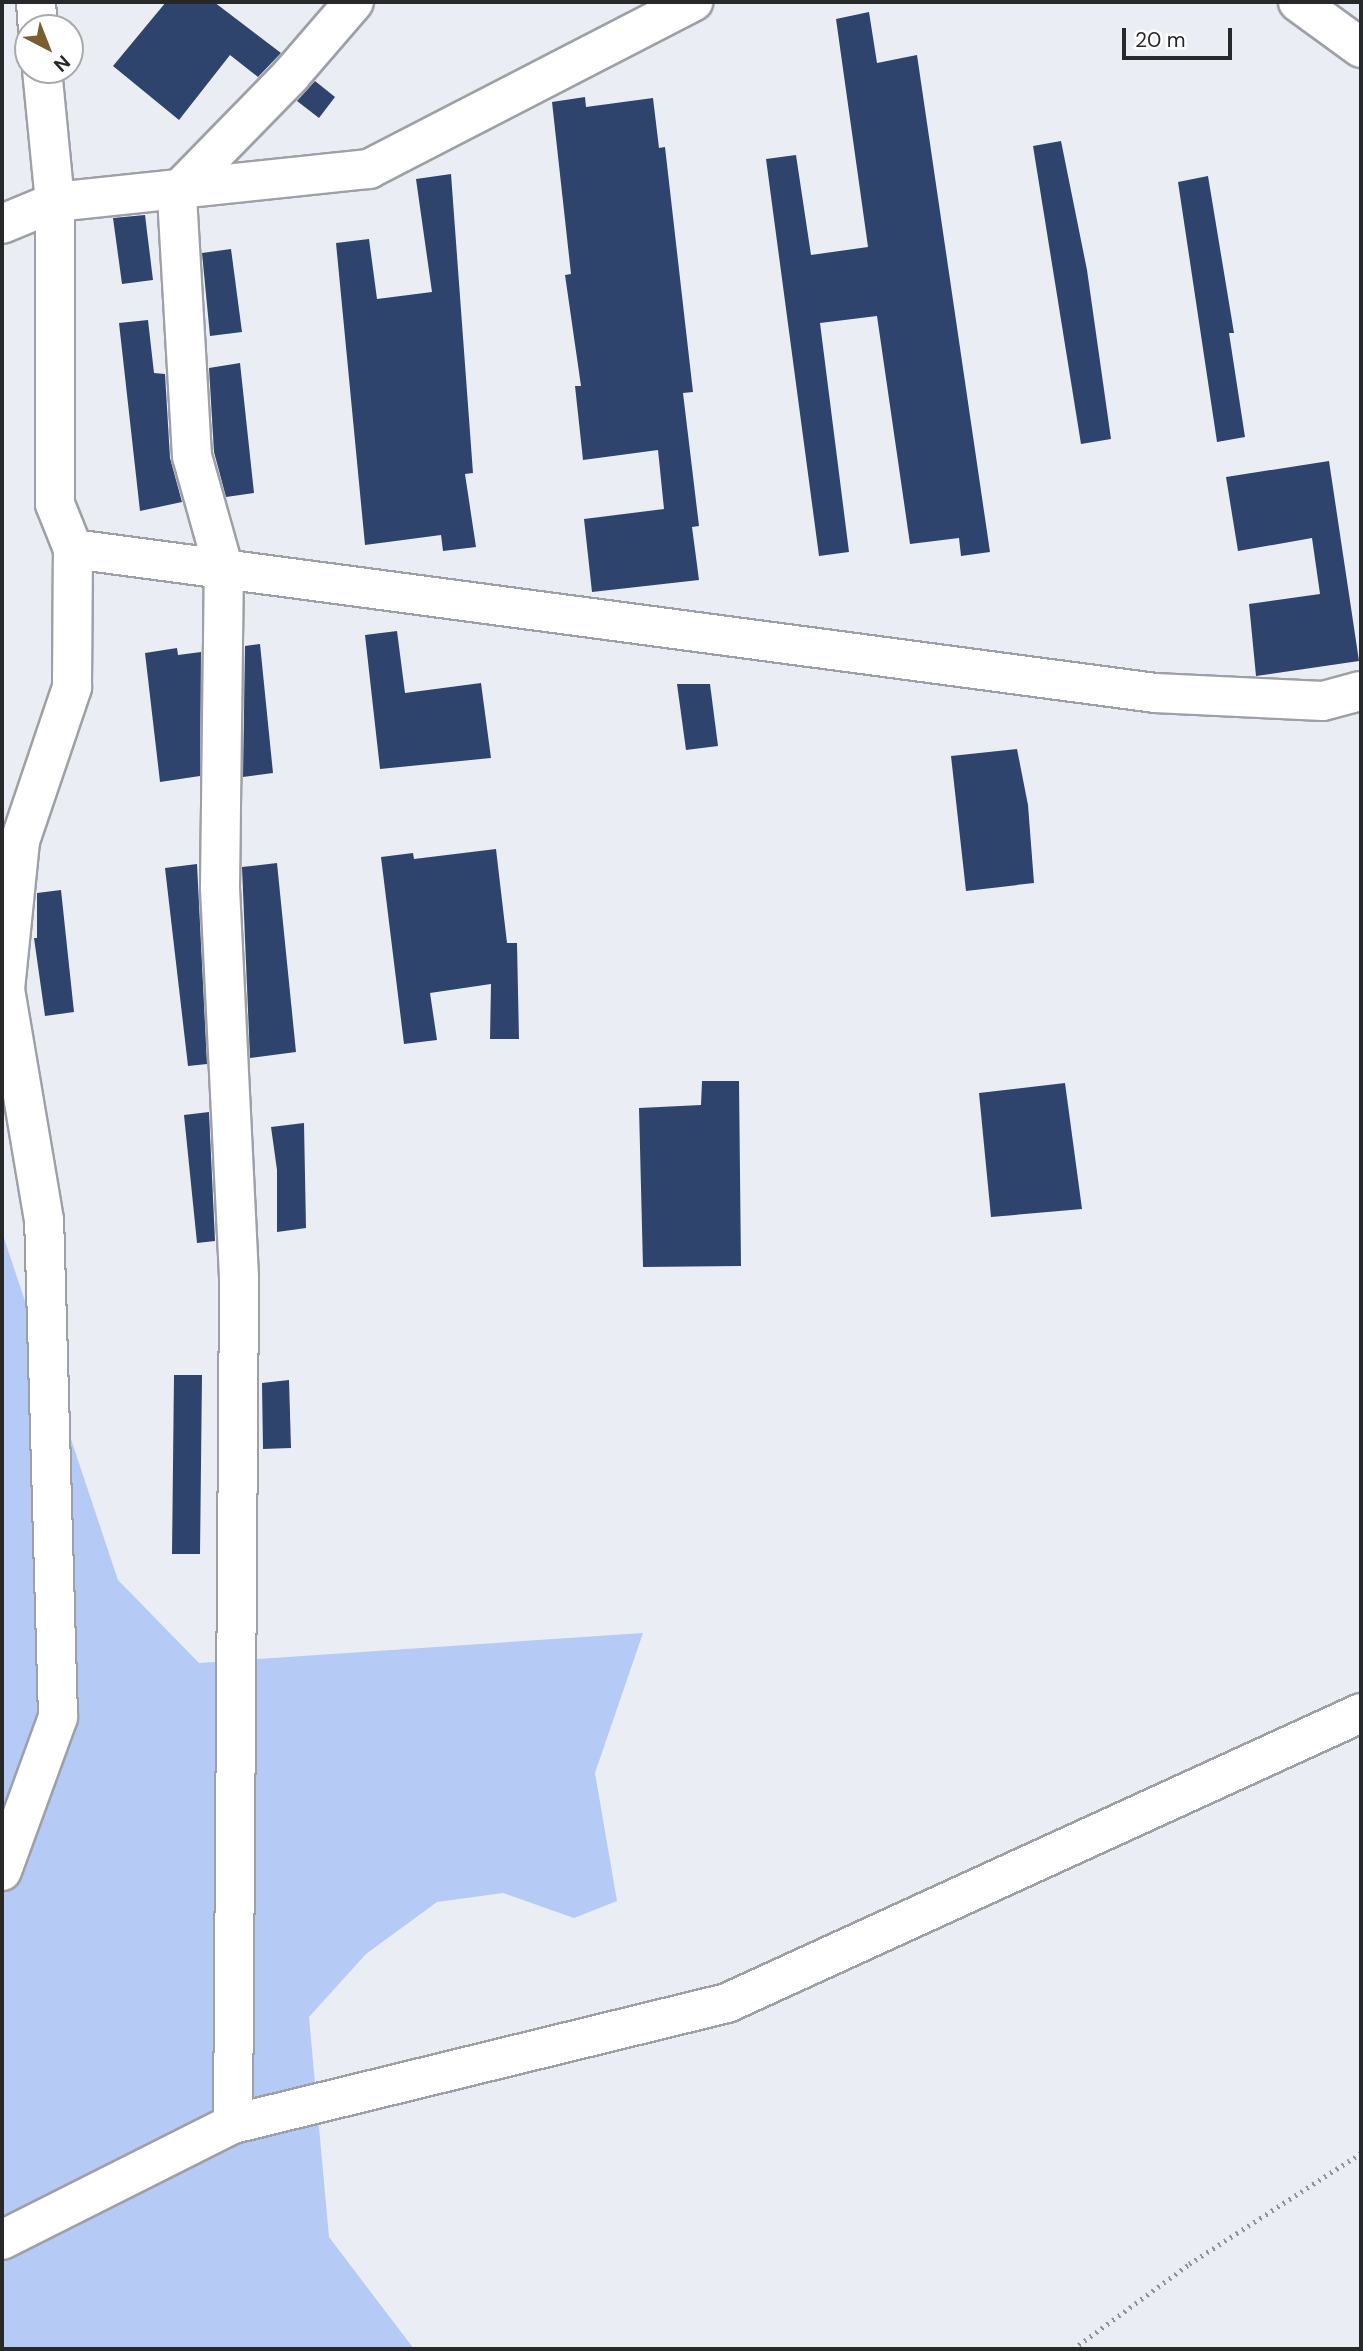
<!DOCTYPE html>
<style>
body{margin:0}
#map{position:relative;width:1363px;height:2351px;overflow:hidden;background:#eaeef4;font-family:"DM Sans",sans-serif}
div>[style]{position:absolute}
.green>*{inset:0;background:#b5cbf5}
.building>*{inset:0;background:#2f446c}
.path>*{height:4.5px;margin-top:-2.25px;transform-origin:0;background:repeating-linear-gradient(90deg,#909398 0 2px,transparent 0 7px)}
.roads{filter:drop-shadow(2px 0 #9da0a6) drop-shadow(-2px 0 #9da0a6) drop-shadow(0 2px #9da0a6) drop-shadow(0 -2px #9da0a6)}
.street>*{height:38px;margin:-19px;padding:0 19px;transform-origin:19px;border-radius:19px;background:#fff}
span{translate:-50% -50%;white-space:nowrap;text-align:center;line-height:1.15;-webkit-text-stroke:7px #fff;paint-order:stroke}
.frame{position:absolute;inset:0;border:4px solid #26282a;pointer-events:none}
.north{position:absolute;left:14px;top:14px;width:70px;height:70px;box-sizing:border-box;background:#fff;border:2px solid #a8a9aa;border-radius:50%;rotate:138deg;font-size:19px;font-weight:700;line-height:28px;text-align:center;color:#26282a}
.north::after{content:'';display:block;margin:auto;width:24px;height:32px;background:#7a5d30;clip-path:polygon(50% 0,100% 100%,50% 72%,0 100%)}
.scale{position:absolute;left:1122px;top:28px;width:110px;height:32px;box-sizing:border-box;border:4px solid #26282a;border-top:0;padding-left:9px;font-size:21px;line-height:24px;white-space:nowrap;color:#26282a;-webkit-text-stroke:5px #fff;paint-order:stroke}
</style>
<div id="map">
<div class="green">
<i style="clip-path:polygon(2px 1232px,118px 1580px,199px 1663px,643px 1633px,595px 1773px,617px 1901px,574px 1918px,503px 1893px,437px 1902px,366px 1954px,309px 2017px,329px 2237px,414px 2349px,2px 2349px)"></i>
</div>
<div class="building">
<i style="clip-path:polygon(166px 2px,214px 2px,281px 53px,258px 77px,230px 55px,179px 120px,113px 66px)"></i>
<i style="clip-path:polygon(869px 12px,877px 63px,917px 55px,990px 552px,961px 556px,959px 538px,910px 544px,877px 316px,820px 323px,849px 552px,819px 556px,766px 159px,796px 155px,811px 255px,868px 247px,836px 19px)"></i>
<i style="clip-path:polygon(315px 81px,335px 97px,319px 118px,297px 101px)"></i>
<i style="clip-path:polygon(585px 97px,586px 107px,653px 98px,659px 148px,665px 147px,693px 392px,683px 393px,699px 526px,692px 527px,699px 580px,592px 592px,584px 519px,664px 509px,658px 450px,583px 460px,575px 386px,581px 386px,565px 275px,571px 274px,552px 102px)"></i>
<i style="clip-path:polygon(1061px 141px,1087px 270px,1111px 439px,1081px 444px,1033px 146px)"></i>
<i style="clip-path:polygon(451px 174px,473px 473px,465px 474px,476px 547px,443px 551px,441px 535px,365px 545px,336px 243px,369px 239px,377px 299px,432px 292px,416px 179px)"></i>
<i style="clip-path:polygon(1208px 176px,1234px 333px,1229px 333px,1245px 437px,1217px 442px,1178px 182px)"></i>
<i style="clip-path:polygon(145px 215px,153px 280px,122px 284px,113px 218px)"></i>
<i style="clip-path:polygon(231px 249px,242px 332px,210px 336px,202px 253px)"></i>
<i style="clip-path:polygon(148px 320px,154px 373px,165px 374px,170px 458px,182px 502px,140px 511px,119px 323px)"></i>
<i style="clip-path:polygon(240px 363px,254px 493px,226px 497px,214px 452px,209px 368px)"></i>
<i style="clip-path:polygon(1329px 461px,1359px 661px,1256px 676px,1249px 604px,1320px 594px,1312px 538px,1238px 551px,1226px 477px)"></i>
<i style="clip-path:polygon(397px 631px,405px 693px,481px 683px,491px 758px,380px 769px,365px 635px)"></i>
<i style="clip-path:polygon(260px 644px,273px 773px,243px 777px,245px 646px)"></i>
<i style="clip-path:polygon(177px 648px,178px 655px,201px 652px,200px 776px,160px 782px,145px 653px)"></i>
<i style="clip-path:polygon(677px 684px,710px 684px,718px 746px,686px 750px)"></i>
<i style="clip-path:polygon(1017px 749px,1028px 805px,1034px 883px,966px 891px,951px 756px)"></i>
<i style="clip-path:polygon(496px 849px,507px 943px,517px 943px,519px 1039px,490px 1039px,491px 984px,430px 993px,437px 1040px,404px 1044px,381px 857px,413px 853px,414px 859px)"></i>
<i style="clip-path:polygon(277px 863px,296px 1052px,250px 1058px,242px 867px)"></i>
<i style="clip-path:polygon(197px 864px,207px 1064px,188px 1066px,165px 868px)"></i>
<i style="clip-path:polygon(61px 890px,74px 1012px,45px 1016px,34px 938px,37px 938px,37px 893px)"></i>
<i style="clip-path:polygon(702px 1081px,739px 1081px,741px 1266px,643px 1267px,639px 1108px,701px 1105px)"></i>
<i style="clip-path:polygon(1065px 1083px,1082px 1209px,991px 1217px,979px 1093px)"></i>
<i style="clip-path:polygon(209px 1112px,215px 1241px,197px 1243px,184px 1115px)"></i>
<i style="clip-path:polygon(304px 1123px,306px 1228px,277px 1232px,277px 1170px,271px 1127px)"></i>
<i style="clip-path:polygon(174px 1375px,202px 1375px,200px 1554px,172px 1554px)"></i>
<i style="clip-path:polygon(289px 1380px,291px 1448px,263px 1449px,262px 1383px)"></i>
</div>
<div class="path">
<i style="left:1073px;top:2349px;width:144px;rotate:-36.2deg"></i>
<i style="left:1189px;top:2264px;width:205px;rotate:-32.8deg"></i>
</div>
<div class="roads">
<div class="street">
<i style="left:36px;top:2px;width:26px;rotate:86deg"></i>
<i style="left:1298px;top:2px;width:78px;rotate:36.1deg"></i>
<i style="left:2px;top:224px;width:57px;rotate:-22.5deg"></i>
<i style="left:55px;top:202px;width:316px;rotate:-6deg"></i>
<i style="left:369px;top:169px;width:365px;rotate:-27.3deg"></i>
<i style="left:73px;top:549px;width:1092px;rotate:7.58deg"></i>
<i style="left:1155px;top:693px;width:168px;rotate:2.7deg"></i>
<i style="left:1323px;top:701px;width:39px;rotate:-15deg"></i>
<i style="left:2px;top:1871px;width:164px;rotate:-70deg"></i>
<i style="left:58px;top:1717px;width:497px;rotate:-91.6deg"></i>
<i style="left:44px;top:1220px;width:234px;rotate:-99.6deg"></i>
<i style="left:5px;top:989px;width:149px;rotate:-84.2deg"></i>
<i style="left:20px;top:841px;width:163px;rotate:-71.3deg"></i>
<i style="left:72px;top:687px;width:138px;rotate:-89.6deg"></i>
<i style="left:73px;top:549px;width:48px;rotate:-111.8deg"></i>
<i style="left:55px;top:504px;width:302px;rotate:-90deg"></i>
<i style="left:55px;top:202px;width:133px;rotate:-95.6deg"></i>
<i style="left:233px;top:2124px;width:847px;rotate:-89.59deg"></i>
<i style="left:239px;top:1277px;width:390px;rotate:-92.8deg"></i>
<i style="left:220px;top:887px;width:317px;rotate:-89.3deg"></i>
<i style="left:224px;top:570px;width:118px;rotate:-105.7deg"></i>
<i style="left:192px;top:456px;width:264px;rotate:-93.3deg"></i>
<i style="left:177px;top:192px;width:163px;rotate:-45.7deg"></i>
<i style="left:291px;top:75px;width:96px;rotate:-49.2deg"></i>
<i style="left:2px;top:2240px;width:258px;rotate:-26.7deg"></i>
<i style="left:233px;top:2124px;width:509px;rotate:-13.76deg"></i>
<i style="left:727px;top:2003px;width:697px;rotate:-24.58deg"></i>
</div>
</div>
<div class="frame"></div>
<div class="north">N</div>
<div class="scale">20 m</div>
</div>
